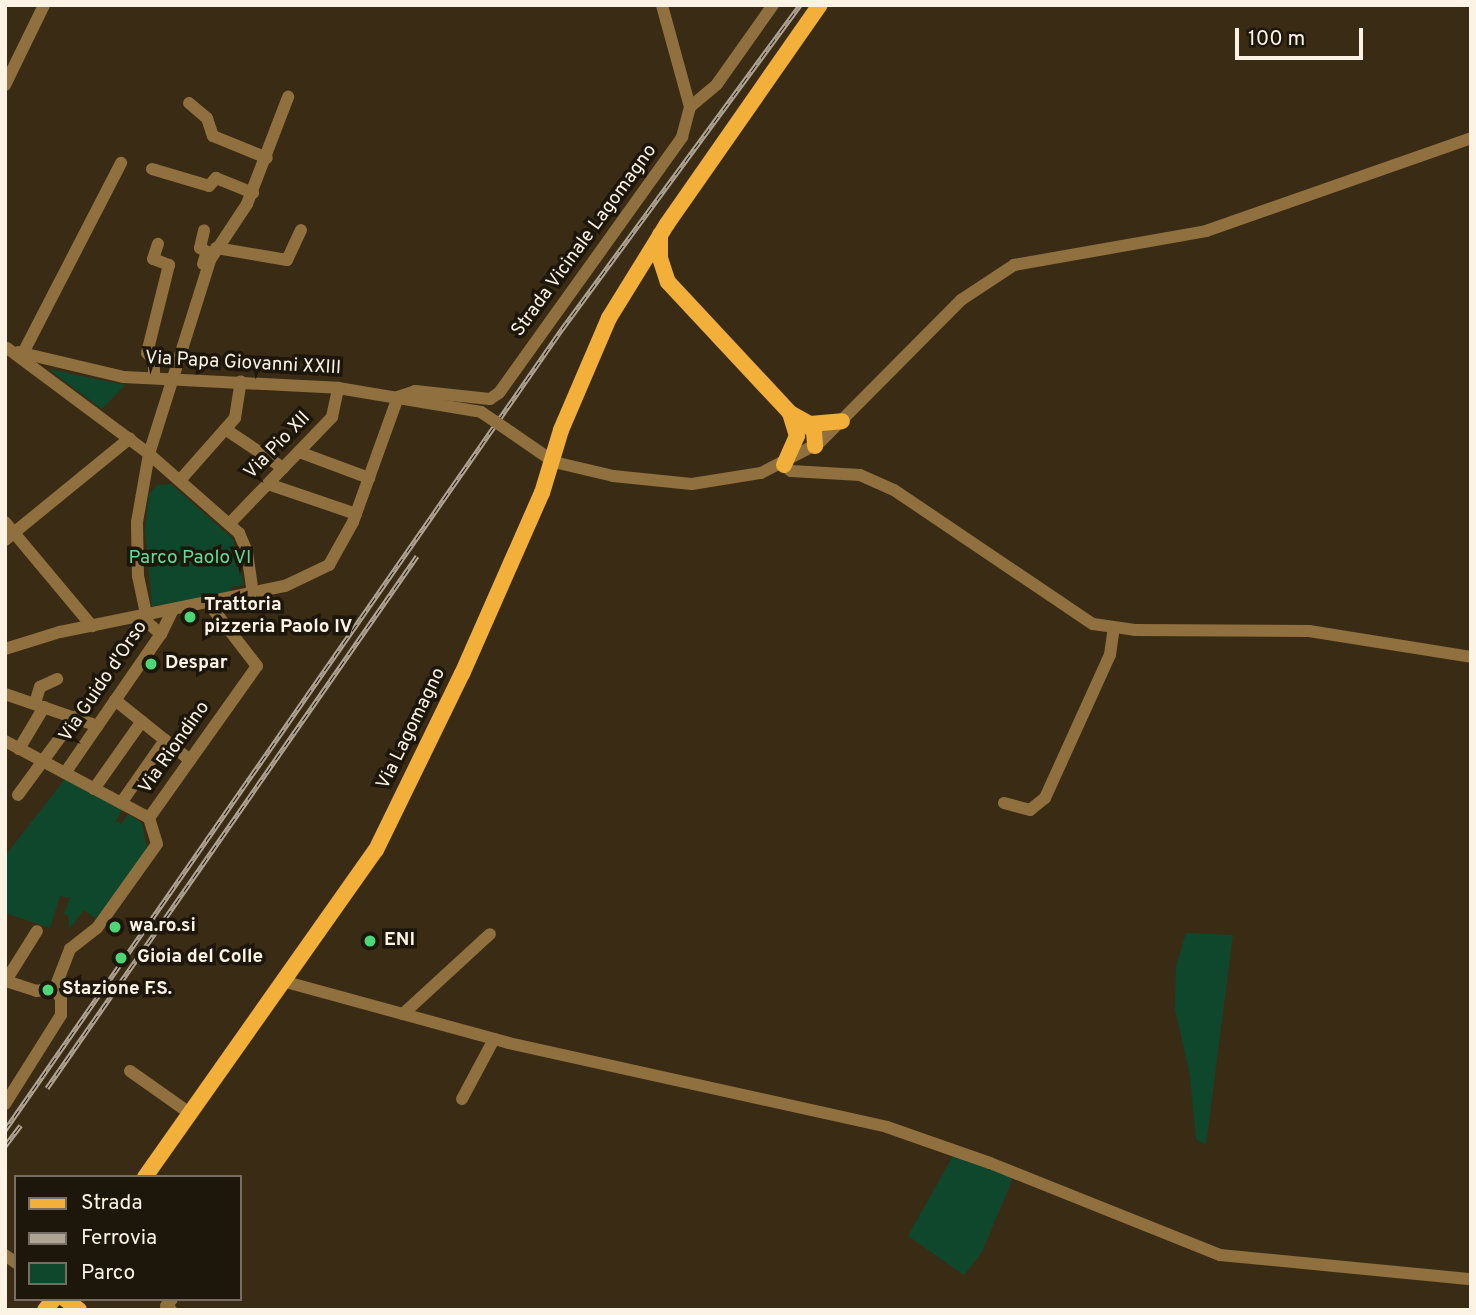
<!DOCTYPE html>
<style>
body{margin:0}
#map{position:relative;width:1476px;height:1315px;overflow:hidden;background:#3a2c14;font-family:Overpass,sans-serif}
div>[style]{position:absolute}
.green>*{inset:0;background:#0f472c}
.minor>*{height:12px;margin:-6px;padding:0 6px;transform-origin:6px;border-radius:6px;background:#90703e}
.major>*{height:16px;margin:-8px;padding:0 8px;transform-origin:8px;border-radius:8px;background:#f2af39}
.rail>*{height:5px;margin-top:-2.5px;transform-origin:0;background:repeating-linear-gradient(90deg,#1c160b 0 8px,#b0a594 0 16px);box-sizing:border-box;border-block:2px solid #b0a594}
.minor-bridge>*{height:12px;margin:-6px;padding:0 6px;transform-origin:6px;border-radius:6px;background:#90703e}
.dots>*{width:19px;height:19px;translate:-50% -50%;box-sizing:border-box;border:4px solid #1c160b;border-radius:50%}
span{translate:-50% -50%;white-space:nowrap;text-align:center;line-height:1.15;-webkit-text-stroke:7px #1c160b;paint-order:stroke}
.street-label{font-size:19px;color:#fcf3e5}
.park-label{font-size:19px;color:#62dc9a}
.poi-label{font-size:19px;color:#fcf3e5;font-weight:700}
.left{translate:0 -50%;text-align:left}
.frame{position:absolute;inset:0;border:7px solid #fcf3e5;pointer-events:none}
.legend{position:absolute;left:14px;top:1175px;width:228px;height:126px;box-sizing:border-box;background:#1c160b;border:2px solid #766e62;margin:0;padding:9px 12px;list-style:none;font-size:21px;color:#fcf3e5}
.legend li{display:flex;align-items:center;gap:14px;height:35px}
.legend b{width:35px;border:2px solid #766e62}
.scale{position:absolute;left:1235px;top:28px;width:128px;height:32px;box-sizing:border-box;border:4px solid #fcf3e5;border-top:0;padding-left:9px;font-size:21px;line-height:24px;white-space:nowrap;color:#fcf3e5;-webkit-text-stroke:5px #1c160b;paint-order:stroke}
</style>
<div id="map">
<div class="green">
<i style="clip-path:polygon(48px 369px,125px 385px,102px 409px)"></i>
<i style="clip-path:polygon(171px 484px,233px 539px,244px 585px,231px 587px,232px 595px,152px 606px,145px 531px,149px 494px,157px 485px)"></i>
<i style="clip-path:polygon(65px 779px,122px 810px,116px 821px,121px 824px,128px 814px,142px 823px,147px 850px,96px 919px,84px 910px,69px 929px,68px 915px,64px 914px,70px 898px,60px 896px,50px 928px,5px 913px,5px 856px)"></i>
<i style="clip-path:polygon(1186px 933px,1233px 935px,1206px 1145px,1196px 1139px,1190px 1076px,1175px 1009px,1176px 966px)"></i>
<i style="clip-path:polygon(954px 1154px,1013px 1178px,982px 1252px,964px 1275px,908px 1236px)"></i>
</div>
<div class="minor">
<i style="left:5px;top:85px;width:89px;rotate:-64deg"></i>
<i style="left:189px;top:103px;width:23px;rotate:40deg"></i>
<i style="left:207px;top:118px;width:19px;rotate:72deg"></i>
<i style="left:213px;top:136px;width:58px;rotate:22.2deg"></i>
<i style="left:690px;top:107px;width:35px;rotate:-40deg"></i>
<i style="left:717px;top:84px;width:97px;rotate:-54.7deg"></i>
<i style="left:152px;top:169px;width:59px;rotate:16.6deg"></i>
<i style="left:209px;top:186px;width:11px;rotate:-49deg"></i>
<i style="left:216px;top:178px;width:40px;rotate:22deg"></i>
<i style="left:216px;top:248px;width:72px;rotate:9.6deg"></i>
<i style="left:287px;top:260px;width:33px;rotate:-65deg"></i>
<i style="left:203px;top:264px;width:13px;rotate:-72deg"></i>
<i style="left:207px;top:252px;width:8px;rotate:-150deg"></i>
<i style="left:200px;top:248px;width:18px;rotate:-77deg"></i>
<i style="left:7px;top:348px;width:177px;rotate:36.7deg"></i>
<i style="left:149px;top:454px;width:203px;rotate:-72.5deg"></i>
<i style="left:210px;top:260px;width:67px;rotate:-56.5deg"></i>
<i style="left:247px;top:204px;width:115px;rotate:-69deg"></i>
<i style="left:18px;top:352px;width:109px;rotate:13.3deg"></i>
<i style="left:124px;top:377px;width:214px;rotate:2.9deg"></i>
<i style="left:338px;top:388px;width:145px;rotate:9.5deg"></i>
<i style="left:23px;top:353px;width:214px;rotate:-62.7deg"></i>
<i style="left:154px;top:378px;width:18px;rotate:-90deg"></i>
<i style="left:154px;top:360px;width:10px;rotate:-135deg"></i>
<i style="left:147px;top:353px;width:91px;rotate:-76deg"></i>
<i style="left:169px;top:265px;width:17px;rotate:-159deg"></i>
<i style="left:153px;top:259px;width:16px;rotate:-72deg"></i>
<i style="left:225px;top:429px;width:70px;rotate:33.9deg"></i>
<i style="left:512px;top:433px;width:51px;rotate:34.6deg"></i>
<i style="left:554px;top:462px;width:61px;rotate:13.3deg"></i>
<i style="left:613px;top:476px;width:79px;rotate:5.8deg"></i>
<i style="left:692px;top:484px;width:70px;rotate:-9.1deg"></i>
<i style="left:761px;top:473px;width:65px;rotate:-27.3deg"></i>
<i style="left:819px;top:443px;width:202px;rotate:-45.2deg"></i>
<i style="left:961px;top:300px;width:64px;rotate:-33.4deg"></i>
<i style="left:1014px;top:265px;width:195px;rotate:-10deg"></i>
<i style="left:1206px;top:231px;width:281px;rotate:-19.3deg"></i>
<i style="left:299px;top:452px;width:75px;rotate:20.4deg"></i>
<i style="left:784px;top:465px;width:9px;rotate:41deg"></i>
<i style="left:791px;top:471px;width:69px;rotate:3.3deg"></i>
<i style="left:860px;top:475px;width:37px;rotate:24deg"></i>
<i style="left:894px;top:490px;width:240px;rotate:34deg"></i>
<i style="left:1093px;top:624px;width:42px;rotate:8.1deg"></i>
<i style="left:1135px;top:630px;width:174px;rotate:0.3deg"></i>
<i style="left:1309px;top:631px;width:164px;rotate:9.1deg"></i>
<i style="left:182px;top:478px;width:80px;rotate:-48.5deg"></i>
<i style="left:235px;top:418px;width:37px;rotate:-81deg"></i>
<i style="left:268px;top:484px;width:93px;rotate:18.8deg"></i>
<i style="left:5px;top:522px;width:136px;rotate:50.1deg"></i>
<i style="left:231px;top:522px;width:146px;rotate:-46.1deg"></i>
<i style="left:332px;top:417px;width:30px;rotate:-78deg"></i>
<i style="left:5px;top:540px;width:161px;rotate:-39.2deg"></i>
<i style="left:161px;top:634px;width:17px;rotate:-140deg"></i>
<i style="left:148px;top:623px;width:48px;rotate:-102deg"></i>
<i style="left:138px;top:576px;width:54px;rotate:-91.1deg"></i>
<i style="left:137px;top:522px;width:69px;rotate:-80deg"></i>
<i style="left:149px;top:454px;width:120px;rotate:41.3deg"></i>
<i style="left:239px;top:533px;width:21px;rotate:67deg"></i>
<i style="left:247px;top:552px;width:42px;rotate:81.9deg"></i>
<i style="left:5px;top:649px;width:58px;rotate:-17.2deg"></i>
<i style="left:60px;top:632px;width:230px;rotate:-11.6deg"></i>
<i style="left:285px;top:586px;width:49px;rotate:-25.5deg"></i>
<i style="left:329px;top:565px;width:49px;rotate:-60.8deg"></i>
<i style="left:353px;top:522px;width:133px;rotate:-70.2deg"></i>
<i style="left:398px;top:397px;width:18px;rotate:-19deg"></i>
<i style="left:415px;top:391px;width:75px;rotate:6.1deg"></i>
<i style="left:490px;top:399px;width:11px;rotate:-34deg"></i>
<i style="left:499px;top:393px;width:315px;rotate:-54.4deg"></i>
<i style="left:682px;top:137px;width:31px;rotate:-75deg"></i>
<i style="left:690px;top:107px;width:106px;rotate:-105.4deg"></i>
<i style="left:5px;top:694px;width:98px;rotate:19deg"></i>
<i style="left:115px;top:700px;width:96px;rotate:38.7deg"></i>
<i style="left:35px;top:703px;width:17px;rotate:-73deg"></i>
<i style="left:40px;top:687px;width:19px;rotate:-25deg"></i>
<i style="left:5px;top:741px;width:163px;rotate:28.1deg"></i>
<i style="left:19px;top:749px;width:49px;rotate:-59.2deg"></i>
<i style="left:65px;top:773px;width:169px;rotate:-55.4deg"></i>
<i style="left:161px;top:634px;width:25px;rotate:-64deg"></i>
<i style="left:94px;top:789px;width:83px;rotate:-54.8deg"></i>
<i style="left:18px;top:795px;width:97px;rotate:-53.8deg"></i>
<i style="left:121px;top:803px;width:77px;rotate:-55.1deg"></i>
<i style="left:1004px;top:803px;width:27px;rotate:15deg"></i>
<i style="left:1030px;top:810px;width:19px;rotate:-39deg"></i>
<i style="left:1045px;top:798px;width:157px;rotate:-65.6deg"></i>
<i style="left:1110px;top:655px;width:27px;rotate:-82deg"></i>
<i style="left:149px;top:818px;width:186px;rotate:-54.6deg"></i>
<i style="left:257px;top:666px;width:78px;rotate:-127.7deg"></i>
<i style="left:6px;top:981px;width:32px;rotate:18deg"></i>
<i style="left:36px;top:991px;width:19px;rotate:-9deg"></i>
<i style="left:55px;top:988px;width:42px;rotate:-69deg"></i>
<i style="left:70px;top:949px;width:34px;rotate:-38deg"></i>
<i style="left:97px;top:928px;width:103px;rotate:-54.5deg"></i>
<i style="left:157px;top:844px;width:27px;rotate:-107deg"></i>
<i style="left:5px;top:982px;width:60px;rotate:-57.9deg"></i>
<i style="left:286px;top:982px;width:231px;rotate:15.3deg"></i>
<i style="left:509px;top:1043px;width:387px;rotate:12.5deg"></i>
<i style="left:887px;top:1127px;width:109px;rotate:19.3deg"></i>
<i style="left:990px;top:1163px;width:248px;rotate:21.8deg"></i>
<i style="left:1220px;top:1255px;width:252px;rotate:5.5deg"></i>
<i style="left:403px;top:1014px;width:118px;rotate:-42.6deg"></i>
<i style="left:130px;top:1071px;width:75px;rotate:35.2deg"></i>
<i style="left:462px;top:1099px;width:68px;rotate:-61.9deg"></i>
<i style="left:5px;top:1104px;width:105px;rotate:-57.8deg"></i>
<i style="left:61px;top:1015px;width:16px;rotate:-90deg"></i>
<i style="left:61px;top:999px;width:13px;rotate:-119deg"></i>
<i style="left:5px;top:1255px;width:14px;rotate:36deg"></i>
<i style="left:171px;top:1310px;width:6px;rotate:-141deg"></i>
<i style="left:166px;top:1306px;width:9px;rotate:-49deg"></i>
</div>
<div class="major">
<i style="left:660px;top:235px;width:23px;rotate:90deg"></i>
<i style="left:660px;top:258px;width:25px;rotate:72deg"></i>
<i style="left:668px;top:282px;width:179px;rotate:47deg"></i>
<i style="left:790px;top:413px;width:23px;rotate:29deg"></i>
<i style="left:810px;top:424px;width:32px;rotate:-5deg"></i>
<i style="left:803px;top:422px;width:14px;rotate:39deg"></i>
<i style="left:814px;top:431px;width:15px;rotate:86deg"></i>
<i style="left:784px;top:465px;width:32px;rotate:-66deg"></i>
<i style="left:797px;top:436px;width:24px;rotate:-107deg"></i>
<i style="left:145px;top:1177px;width:400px;rotate:-54.8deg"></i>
<i style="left:376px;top:850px;width:196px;rotate:-64deg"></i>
<i style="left:462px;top:674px;width:198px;rotate:-66.2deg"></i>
<i style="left:542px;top:493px;width:66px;rotate:-73.2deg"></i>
<i style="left:561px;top:430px;width:122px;rotate:-66.8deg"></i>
<i style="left:609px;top:318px;width:110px;rotate:-58.3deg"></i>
<i style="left:667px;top:224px;width:267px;rotate:-55.1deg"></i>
<i style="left:65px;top:1299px;width:18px;rotate:38deg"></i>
<i style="left:45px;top:1310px;width:14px;rotate:-51deg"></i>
</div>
<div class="rail">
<i style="left:47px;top:1088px;width:648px;rotate:-55.18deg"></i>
<i style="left:5px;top:1130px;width:976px;rotate:-55.19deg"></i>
<i style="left:562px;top:329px;width:402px;rotate:-53.7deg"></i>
<i style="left:5px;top:1146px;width:26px;rotate:-53deg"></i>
</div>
<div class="minor-bridge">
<i style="left:481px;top:412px;width:37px;rotate:34deg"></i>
</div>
<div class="dots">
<i style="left:190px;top:617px;background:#4cd677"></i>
<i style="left:151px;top:664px;background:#4cd677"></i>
<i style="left:115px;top:927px;background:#4cd677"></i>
<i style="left:370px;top:941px;background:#4cd677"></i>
<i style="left:121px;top:958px;background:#4cd677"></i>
<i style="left:48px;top:990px;background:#4cd677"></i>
</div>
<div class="street-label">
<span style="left:585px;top:241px;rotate:-54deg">Strada Vicinale Lagomagno</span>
<span style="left:243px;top:364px;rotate:3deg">Via Papa Giovanni XXIII</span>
<span style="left:278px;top:446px;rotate:-46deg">Via Pio XII</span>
<span style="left:104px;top:682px;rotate:-56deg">Via Guido d'Orso</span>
<span style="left:412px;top:729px;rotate:-64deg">Via Lagomagno</span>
<span style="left:175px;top:748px;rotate:-55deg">Via Riondino</span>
</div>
<div class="park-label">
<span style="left:190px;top:559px">Parco Paolo VI</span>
</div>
<div class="poi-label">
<span class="left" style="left:204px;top:617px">Trattoria<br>pizzeria Paolo IV</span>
<span class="left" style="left:165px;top:664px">Despar</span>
<span class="left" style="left:129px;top:927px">wa.ro.si</span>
<span class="left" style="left:384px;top:941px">ENI</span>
<span class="left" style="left:137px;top:958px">Gioia del Colle</span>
<span class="left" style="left:62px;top:990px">Stazione F.S.</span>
</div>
<div class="frame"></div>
<ul class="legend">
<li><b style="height:9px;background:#f2af39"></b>Strada</li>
<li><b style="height:9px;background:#b0a594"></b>Ferrovia</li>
<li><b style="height:19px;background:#0f472c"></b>Parco</li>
</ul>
<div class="scale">100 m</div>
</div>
